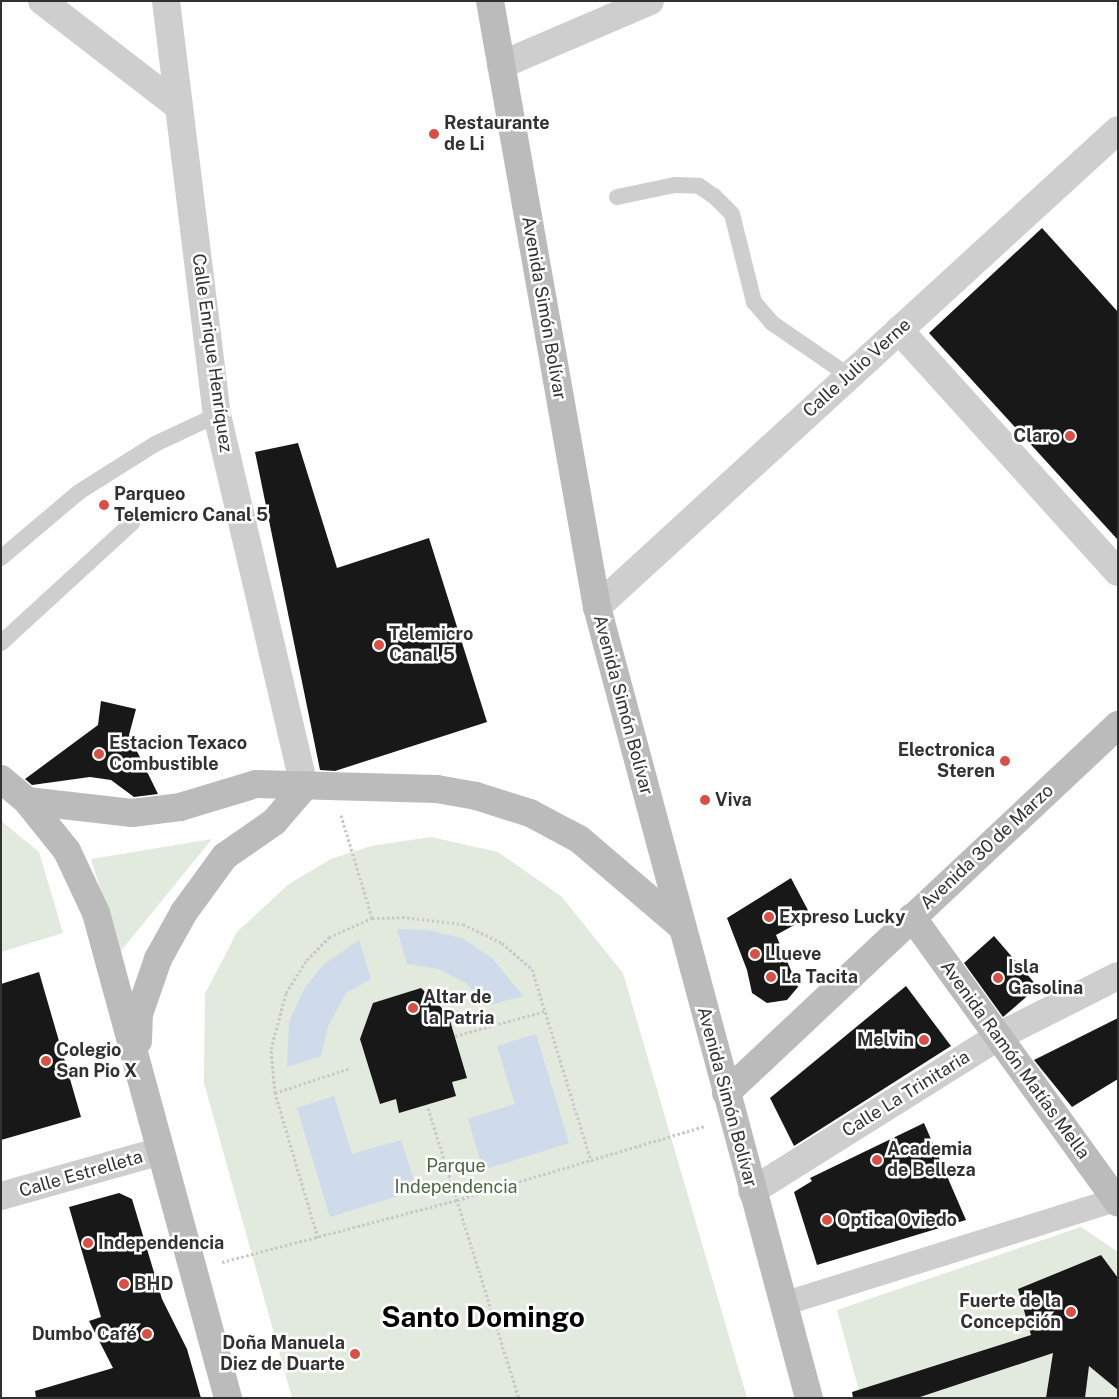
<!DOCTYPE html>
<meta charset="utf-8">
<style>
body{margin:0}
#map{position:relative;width:1119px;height:1399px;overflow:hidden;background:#fff;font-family:"Public Sans",sans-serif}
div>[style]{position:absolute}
.green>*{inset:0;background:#e2e9dd}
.water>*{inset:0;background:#cfdbea}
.building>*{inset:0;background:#181818}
.path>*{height:3px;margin-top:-1.5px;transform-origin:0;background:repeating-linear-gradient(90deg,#c8c8c8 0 2.5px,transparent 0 5px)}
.service>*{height:16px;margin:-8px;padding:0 8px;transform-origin:8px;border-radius:8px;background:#cecece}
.pedestrian>*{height:24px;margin:-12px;padding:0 12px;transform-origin:12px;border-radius:12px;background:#cecece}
.minor>*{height:28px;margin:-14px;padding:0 14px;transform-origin:14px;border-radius:14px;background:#cecece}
.secondary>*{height:28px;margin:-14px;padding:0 14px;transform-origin:14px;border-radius:14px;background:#bbb}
.dots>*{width:14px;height:14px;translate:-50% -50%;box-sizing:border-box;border:2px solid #fff;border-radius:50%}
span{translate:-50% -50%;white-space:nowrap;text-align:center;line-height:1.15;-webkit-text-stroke:5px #fff;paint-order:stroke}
.poi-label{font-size:18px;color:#313131;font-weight:700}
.left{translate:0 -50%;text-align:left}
.right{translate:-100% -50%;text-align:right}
.street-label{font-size:18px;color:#313131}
.park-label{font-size:18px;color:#4e6942}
.town-label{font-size:28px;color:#000;font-weight:700}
.frame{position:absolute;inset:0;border:2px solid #313131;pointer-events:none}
</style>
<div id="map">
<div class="green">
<i style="clip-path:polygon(1px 821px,39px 852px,63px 933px,1px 952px)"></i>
<i style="clip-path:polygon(431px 837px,498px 852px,561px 896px,623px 973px,747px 1398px,292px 1398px,204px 1083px,205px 994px,237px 932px,289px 884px,331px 859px,371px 846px)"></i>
<i style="clip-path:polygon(212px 839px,120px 952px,91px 859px)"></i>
<i style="clip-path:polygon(1081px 1227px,1118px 1252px,1118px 1398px,861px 1398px,837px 1310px)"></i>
</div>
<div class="water">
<i style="clip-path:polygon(397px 929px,427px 930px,462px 938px,492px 958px,523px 996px,487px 1006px,466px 983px,439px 969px,407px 964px)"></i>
<i style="clip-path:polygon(359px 940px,371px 979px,346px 993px,328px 1026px,321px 1056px,287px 1067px,289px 1022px,304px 989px,323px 965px)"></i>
<i style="clip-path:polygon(536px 1034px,569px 1143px,483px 1170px,468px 1119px,515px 1104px,497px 1046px)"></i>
<i style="clip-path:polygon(334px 1096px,352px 1154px,401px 1140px,417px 1190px,330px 1217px,297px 1108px)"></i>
</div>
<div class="building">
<i style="clip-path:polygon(1042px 228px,1118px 312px,1118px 540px,929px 333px)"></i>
<i style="clip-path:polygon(298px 443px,337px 568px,429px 538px,487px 722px,335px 771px,320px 770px,255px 452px)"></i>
<i style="clip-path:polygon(101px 701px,136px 709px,129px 735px,158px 794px,134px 797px,111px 780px,90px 777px,32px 785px,25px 779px,98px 725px)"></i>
<i style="clip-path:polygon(791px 878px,811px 916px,776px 935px,798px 987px,787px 1000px,767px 1003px,752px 993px,747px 970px,727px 918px)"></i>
<i style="clip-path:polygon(994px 936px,1038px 987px,1003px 1017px,964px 963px)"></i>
<i style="clip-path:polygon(39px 972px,81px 1117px,1px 1140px,1px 984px)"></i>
<i style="clip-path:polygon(906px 986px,951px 1046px,794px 1146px,770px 1098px)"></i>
<i style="clip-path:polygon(421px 988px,448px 1014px,467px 1078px,452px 1082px,456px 1096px,399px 1113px,396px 1099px,380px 1104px,360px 1039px,373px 1003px)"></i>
<i style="clip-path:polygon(1118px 1018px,1118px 1079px,1072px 1107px,1034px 1060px)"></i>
<i style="clip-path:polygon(924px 1123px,966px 1220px,817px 1265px,794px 1192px,812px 1181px,810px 1178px)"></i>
<i style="clip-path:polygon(119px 1193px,132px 1199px,162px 1299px,187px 1349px,201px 1398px,36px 1398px,35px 1391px,113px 1368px,89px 1321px,101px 1317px,69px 1207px)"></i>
<i style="clip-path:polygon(1101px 1255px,1118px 1278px,1118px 1390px,1089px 1366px,1085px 1398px,1046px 1398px,1053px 1353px,917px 1398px,853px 1398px,852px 1392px,1031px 1335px,1018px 1289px)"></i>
</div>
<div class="path">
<i style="left:341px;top:815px;width:108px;rotate:73.2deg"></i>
<i style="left:455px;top:1036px;width:93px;rotate:-15.5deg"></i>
<i style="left:275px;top:1093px;width:79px;rotate:-18.4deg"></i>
<i style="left:428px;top:1108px;width:304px;rotate:72.6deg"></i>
<i style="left:318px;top:1238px;width:151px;rotate:-106.5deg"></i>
<i style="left:275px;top:1093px;width:44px;rotate:-95.2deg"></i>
<i style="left:271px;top:1049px;width:58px;rotate:-75deg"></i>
<i style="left:286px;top:993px;width:39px;rotate:-58deg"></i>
<i style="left:307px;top:960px;width:32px;rotate:-46deg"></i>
<i style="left:329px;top:937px;width:47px;rotate:-23.8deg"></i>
<i style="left:372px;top:918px;width:30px;rotate:-2deg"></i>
<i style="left:402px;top:917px;width:61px;rotate:6.5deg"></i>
<i style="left:463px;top:924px;width:43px;rotate:26deg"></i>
<i style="left:502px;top:943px;width:40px;rotate:41deg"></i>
<i style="left:532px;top:969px;width:201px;rotate:72.9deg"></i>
<i style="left:222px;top:1262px;width:243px;rotate:-14.8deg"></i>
<i style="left:457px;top:1200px;width:259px;rotate:-16.6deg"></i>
</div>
<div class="service">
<i style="left:617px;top:197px;width:59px;rotate:-11.7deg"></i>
<i style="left:675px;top:185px;width:24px;rotate:2deg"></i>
<i style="left:699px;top:186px;width:18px;rotate:34deg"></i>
<i style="left:714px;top:196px;width:25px;rotate:45deg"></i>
<i style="left:732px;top:214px;width:91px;rotate:76deg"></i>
<i style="left:754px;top:302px;width:28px;rotate:49deg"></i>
<i style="left:772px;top:323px;width:93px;rotate:34.5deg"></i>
<i style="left:1px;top:558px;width:102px;rotate:-40.2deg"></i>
<i style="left:79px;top:492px;width:90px;rotate:-32.3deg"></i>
<i style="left:155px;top:444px;width:68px;rotate:-25.1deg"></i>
<i style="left:1px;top:643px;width:178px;rotate:-42.5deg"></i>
</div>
<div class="pedestrian">
<i style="left:783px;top:1304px;width:348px;rotate:-17.4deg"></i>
</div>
<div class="minor">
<i style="left:42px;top:1px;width:173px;rotate:37.7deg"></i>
<i style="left:166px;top:1px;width:417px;rotate:83deg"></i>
<i style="left:217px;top:415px;width:382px;rotate:76.8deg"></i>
<i style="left:501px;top:65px;width:162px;rotate:-23.2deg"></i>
<i style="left:899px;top:330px;width:326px;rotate:47.9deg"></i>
<i style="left:597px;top:607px;width:706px;rotate:-42.48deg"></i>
<i style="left:752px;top:1191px;width:292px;rotate:-32.1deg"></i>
<i style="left:999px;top:1036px;width:133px;rotate:-26.8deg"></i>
<i style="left:1px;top:1196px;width:166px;rotate:-15.7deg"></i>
</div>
<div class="secondary">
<i style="left:490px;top:1px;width:615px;rotate:79.99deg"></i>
<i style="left:597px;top:607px;width:819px;rotate:75deg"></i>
<i style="left:1px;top:779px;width:34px;rotate:40deg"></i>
<i style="left:27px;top:801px;width:64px;rotate:51.3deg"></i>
<i style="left:67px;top:851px;width:68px;rotate:64.9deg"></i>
<i style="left:96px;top:913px;width:503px;rotate:74.77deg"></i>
<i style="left:27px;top:801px;width:106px;rotate:6.5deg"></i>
<i style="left:132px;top:813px;width:48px;rotate:-7.1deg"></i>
<i style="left:180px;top:807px;width:79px;rotate:-16.8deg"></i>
<i style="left:256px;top:784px;width:181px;rotate:1.6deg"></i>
<i style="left:437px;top:789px;width:40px;rotate:10deg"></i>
<i style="left:476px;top:796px;width:57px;rotate:17.5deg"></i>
<i style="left:530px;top:813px;width:55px;rotate:28deg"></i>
<i style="left:579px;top:839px;width:135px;rotate:40.5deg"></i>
<i style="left:912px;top:917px;width:352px;rotate:54.2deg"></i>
<i style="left:138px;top:1041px;width:27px;rotate:-88deg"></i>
<i style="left:139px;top:1014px;width:58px;rotate:-70.9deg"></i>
<i style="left:158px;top:959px;width:54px;rotate:-61deg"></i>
<i style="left:184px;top:912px;width:69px;rotate:-53.8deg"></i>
<i style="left:225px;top:856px;width:60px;rotate:-34.8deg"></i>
<i style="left:274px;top:822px;width:46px;rotate:-49.4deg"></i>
<i style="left:726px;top:1093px;width:538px;rotate:-43.19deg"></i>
</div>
<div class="dots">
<i style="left:434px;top:134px;background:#d65045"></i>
<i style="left:1070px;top:436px;background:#d65045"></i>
<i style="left:104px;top:505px;background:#d65045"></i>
<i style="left:379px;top:645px;background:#d65045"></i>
<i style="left:99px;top:754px;background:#d65045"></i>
<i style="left:1005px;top:761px;background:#d65045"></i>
<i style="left:705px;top:800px;background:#d65045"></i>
<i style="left:769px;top:917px;background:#d65045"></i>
<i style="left:755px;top:954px;background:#d65045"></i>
<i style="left:771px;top:977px;background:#d65045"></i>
<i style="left:998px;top:978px;background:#d65045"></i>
<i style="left:413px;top:1008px;background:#d65045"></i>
<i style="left:924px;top:1040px;background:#d65045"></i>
<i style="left:46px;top:1061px;background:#d65045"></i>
<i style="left:877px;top:1160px;background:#d65045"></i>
<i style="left:827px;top:1220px;background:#d65045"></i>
<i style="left:88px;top:1243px;background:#d65045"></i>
<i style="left:124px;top:1284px;background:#d65045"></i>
<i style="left:1071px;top:1312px;background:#d65045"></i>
<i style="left:147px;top:1334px;background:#d65045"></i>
<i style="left:355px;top:1354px;background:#d65045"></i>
</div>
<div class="poi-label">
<span class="left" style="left:444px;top:134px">Restaurante<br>de Li</span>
<span class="right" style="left:1060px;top:436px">Claro</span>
<span class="left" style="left:114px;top:505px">Parqueo<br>Telemicro Canal 5</span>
<span class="left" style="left:389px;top:645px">Telemicro<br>Canal 5</span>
<span class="left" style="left:109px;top:754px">Estacion Texaco<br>Combustible</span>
<span class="right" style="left:995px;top:761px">Electronica<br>Steren</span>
<span class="left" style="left:715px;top:800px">Viva</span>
<span class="left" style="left:779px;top:917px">Expreso Lucky</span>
<span class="left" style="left:765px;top:954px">Llueve</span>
<span class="left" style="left:1008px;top:978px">Isla<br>Gasolina</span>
<span class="left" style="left:781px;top:977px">La Tacita</span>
<span class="left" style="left:423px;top:1008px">Altar de<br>la Patria</span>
<span class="right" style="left:914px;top:1040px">Melvin</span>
<span class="left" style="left:56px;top:1061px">Colegio<br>San Pio X</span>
<span class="left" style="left:887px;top:1160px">Academia<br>de Belleza</span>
<span class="left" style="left:837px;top:1220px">Optica Oviedo</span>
<span class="left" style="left:98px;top:1243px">Independencia</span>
<span class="left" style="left:134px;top:1284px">BHD</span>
<span class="right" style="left:1061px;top:1312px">Fuerte de la<br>Concepción</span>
<span class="right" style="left:137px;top:1334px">Dumbo Café</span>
<span class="right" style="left:345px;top:1354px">Doña Manuela<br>Diez de Duarte</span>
</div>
<div class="street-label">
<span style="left:544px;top:308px;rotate:80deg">Avenida Simón Bolívar</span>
<span style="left:212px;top:353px;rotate:82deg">Calle Enrique Henríquez</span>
<span style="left:857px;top:368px;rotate:-42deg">Calle Julio Verne</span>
<span style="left:623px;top:705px;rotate:75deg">Avenida Simón Bolívar</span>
<span style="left:987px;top:847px;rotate:-43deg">Avenida 30 de Marzo</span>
<span style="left:1015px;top:1060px;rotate:54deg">Avenida Ramón Matías Mella</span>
<span style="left:906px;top:1094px;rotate:-32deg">Calle La Trinitaria</span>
<span style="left:727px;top:1097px;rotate:75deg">Avenida Simón Bolívar</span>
<span style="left:81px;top:1174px;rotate:-16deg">Calle Estrelleta</span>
</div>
<div class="park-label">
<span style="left:456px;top:1177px">Parque<br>Independencia</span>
</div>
<div class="town-label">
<span style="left:483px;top:1317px">Santo Domingo</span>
</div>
<div class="frame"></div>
</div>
